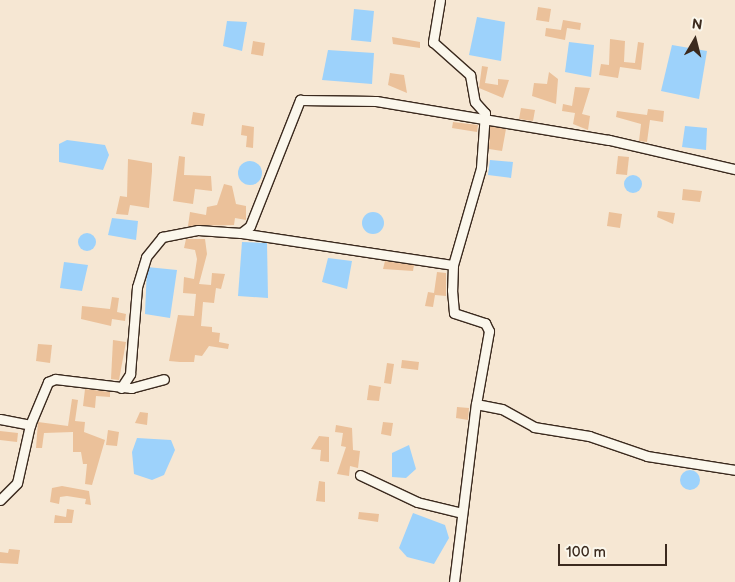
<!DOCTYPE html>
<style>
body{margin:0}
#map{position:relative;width:735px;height:582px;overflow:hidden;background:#f6e7d3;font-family:"Balsamiq Sans",sans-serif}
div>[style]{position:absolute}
.water>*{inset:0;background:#9dd2fb}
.round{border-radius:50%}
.building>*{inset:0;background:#ebc19a}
.roads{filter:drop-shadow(1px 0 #3b2a1e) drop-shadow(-1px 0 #3b2a1e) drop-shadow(0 1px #3b2a1e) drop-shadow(0 -1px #3b2a1e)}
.street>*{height:9px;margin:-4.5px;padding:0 4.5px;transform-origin:4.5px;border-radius:4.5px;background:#fbf7ec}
span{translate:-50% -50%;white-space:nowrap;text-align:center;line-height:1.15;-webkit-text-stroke:4px #fbf7ec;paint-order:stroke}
.north{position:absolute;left:670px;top:15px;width:50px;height:50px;-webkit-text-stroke:4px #fbf7ec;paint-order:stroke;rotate:8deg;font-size:14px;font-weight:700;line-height:20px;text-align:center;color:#3b2a1e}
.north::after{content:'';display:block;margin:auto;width:18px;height:22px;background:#3b2a1e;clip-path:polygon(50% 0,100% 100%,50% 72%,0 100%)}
.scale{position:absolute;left:558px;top:544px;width:109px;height:22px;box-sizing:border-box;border:2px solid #3b2a1e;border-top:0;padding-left:6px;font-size:15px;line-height:18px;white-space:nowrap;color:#3b2a1e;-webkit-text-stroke:4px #fbf7ec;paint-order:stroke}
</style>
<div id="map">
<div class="water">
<i style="clip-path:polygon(354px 9px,374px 11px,371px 42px,351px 40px)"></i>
<i style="clip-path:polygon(477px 17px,505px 22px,501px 61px,469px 55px)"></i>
<i style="clip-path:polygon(227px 21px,247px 22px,242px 51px,223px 46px)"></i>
<i style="clip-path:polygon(569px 42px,594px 45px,591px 77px,565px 72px)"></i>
<i style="clip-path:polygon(672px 45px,707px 51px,699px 99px,661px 91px)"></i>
<i style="clip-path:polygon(328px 50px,374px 53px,372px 84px,322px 80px)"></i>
<i style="clip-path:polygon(685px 126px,707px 128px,706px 150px,682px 147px)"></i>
<i style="clip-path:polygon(67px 140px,105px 145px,109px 155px,103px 170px,59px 162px,59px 144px)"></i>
<i style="clip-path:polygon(490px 160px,513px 162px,511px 178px,488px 175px)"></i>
<i class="round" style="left:238px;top:161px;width:24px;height:24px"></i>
<i class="round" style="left:624px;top:175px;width:18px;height:18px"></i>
<i class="round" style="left:362px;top:212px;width:22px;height:22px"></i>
<i style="clip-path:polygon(112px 218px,138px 221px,136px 240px,108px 235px)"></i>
<i class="round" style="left:78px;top:233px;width:18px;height:18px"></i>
<i style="clip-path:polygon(242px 242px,267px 243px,268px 298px,238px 296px)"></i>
<i style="clip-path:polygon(328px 258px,352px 261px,347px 289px,322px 282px)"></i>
<i style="clip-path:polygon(64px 262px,88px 265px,82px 291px,60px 288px)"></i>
<i style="clip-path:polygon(147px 267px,177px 270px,170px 318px,145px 314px)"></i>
<i style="clip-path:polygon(137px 438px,171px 440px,175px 450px,164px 475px,152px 480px,134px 474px,132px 452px)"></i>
<i style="clip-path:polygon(409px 445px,416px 469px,406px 478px,392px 477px,392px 453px)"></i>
<i class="round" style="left:680px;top:470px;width:20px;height:20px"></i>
<i style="clip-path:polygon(413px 513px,445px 525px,449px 538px,434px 564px,407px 557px,399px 548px)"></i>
</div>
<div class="building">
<i style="clip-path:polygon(538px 7px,551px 9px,549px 22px,536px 20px)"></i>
<i style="clip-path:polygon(563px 20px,581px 23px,580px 30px,567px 28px,565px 40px,545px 36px,546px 28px,561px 30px)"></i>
<i style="clip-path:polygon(392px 37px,420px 42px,420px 48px,393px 44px)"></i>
<i style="clip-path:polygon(610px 39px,625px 41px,624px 62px,635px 63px,638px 42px,644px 43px,641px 70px,620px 67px,618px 78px,599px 75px,601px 64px,609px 65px)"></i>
<i style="clip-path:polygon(253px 41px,265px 43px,263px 56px,251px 54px)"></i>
<i style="clip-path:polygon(482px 66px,488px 67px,485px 83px,498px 85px,498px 79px,509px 80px,503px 98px,479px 88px)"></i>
<i style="clip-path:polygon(549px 72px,558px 79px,556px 104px,532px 96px,534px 83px,547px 84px)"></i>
<i style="clip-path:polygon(390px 73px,404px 75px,407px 93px,388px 85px)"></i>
<i style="clip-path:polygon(575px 87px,590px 88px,582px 114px,590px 116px,588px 130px,573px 124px,575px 113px,562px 111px,563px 104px,572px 106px)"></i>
<i style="clip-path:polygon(521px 108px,535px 110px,533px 121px,519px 119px)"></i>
<i style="clip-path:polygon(648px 109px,664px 111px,663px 122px,650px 120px,647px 142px,639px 141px,641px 124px,616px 117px,617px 111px,647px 115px)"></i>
<i style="clip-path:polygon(193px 112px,205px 114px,203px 126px,191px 124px)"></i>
<i style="clip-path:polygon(453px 122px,478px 125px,477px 132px,452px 128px)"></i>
<i style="clip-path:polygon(242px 125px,254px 127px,253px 148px,246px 147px,247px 136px,241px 135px)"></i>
<i style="clip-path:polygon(490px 126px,506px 129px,502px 151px,489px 149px)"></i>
<i style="clip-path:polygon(179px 156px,185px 157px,184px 175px,211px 176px,212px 191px,195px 189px,193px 204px,173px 201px)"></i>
<i style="clip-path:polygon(618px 156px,629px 157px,627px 175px,616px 174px)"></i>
<i style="clip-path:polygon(128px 159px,152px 163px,152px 171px,149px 208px,130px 205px,128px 215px,116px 214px,120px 196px,127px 197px)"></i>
<i style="clip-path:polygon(224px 184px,232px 186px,236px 204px,246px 206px,246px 220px,235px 218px,234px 225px,188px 226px,190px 212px,206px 215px,207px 207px,217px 205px)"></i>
<i style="clip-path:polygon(683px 189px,702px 191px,700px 202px,682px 200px)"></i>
<i style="clip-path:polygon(658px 211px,675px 213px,673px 224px,657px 217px)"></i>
<i style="clip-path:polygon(609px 212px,622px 214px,620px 228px,607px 226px)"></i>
<i style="clip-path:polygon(186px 239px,205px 239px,207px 254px,199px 284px,211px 285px,212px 273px,225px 274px,221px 289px,216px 288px,214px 303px,203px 302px,201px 326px,212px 327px,212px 332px,220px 333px,219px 342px,229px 344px,228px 349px,209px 346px,202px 356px,195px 355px,194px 362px,180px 362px,169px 361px,178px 315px,194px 316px,196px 294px,183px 293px,184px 277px,194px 279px,197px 259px,195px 250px,184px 248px)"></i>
<i style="clip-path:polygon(385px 261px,414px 265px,413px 271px,383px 269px)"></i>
<i style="clip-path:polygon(437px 272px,446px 273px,446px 296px,435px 295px,433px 307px,425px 306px,428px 292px,434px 293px)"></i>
<i style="clip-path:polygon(112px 297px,119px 298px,117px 312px,126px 314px,125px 321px,112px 319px,111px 326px,81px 319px,82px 306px,110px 309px)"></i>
<i style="clip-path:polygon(113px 340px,126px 342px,119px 380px,111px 379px)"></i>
<i style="clip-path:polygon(38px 344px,52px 345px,50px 363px,36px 361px)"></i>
<i style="clip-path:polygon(402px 360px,419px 362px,418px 370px,401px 368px)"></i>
<i style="clip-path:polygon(387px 363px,394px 364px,391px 384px,384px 383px)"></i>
<i style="clip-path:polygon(369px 385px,381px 387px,379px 401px,367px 400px)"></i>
<i style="clip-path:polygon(85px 389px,110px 392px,110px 397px,96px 396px,95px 408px,83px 406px)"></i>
<i style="clip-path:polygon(72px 399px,78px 400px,75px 421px,85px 422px,84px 432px,105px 440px,92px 485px,85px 484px,87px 464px,83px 464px,81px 452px,73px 452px,73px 432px,44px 433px,42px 448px,36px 448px,38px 422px,68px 426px)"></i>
<i style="clip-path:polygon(457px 407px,469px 408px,468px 420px,456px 418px)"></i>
<i style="clip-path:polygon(140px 412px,148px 413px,147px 425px,135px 423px)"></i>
<i style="clip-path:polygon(383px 422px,393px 423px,391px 436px,381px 434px)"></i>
<i style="clip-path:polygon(336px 425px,352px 428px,353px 450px,360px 451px,358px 468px,350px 466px,349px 476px,337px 474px,346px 447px,341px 446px,343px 433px,335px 432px)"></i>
<i style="clip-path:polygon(108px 430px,119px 432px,117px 446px,106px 445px)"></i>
<i style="clip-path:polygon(0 431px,18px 433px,17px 442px,0 440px)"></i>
<i style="clip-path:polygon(319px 436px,329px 437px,329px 462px,320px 461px,321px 450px,311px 449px)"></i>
<i style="clip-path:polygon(319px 481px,325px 482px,325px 502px,316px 501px)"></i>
<i style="clip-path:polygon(62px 486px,89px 491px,91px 505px,85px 504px,86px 499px,67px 496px,60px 497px,59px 504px,50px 502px,52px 488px)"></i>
<i style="clip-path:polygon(67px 509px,74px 510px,72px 523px,54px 523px,55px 515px,66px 517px)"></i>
<i style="clip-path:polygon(359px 512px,379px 514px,378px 522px,358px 519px)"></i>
<i style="clip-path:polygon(9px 549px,20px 550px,18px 564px,0 563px,0 552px,8px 553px)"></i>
</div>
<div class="roads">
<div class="street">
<i style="left:440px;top:0;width:43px;rotate:99.5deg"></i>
<i style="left:433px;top:42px;width:50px;rotate:41.7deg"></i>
<i style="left:470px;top:75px;width:27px;rotate:80deg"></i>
<i style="left:475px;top:102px;width:15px;rotate:48deg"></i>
<i style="left:485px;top:113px;width:55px;rotate:94.2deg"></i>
<i style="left:481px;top:168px;width:101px;rotate:106.1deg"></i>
<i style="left:453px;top:265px;width:25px;rotate:92deg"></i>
<i style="left:452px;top:290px;width:23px;rotate:85deg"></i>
<i style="left:454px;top:313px;width:33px;rotate:18deg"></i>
<i style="left:485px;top:323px;width:9px;rotate:63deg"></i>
<i style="left:489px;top:331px;width:74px;rotate:100.1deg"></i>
<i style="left:476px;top:404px;width:26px;rotate:11deg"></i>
<i style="left:502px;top:409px;width:37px;rotate:29deg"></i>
<i style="left:534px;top:427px;width:56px;rotate:9.3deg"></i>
<i style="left:589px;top:436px;width:61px;rotate:19deg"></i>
<i style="left:647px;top:456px;width:89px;rotate:9deg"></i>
<i style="left:241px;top:233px;width:11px;rotate:-38deg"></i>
<i style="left:250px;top:226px;width:136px;rotate:-68.4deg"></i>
<i style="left:300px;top:100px;width:76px;rotate:0.8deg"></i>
<i style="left:376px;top:101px;width:236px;rotate:9.5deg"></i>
<i style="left:609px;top:140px;width:129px;rotate:13deg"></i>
<i style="left:121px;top:388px;width:17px;rotate:-57deg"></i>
<i style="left:130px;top:374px;width:87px;rotate:-85.4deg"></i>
<i style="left:137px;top:287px;width:31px;rotate:-73deg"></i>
<i style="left:146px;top:257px;width:26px;rotate:-51deg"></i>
<i style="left:162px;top:237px;width:37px;rotate:-11deg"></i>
<i style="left:198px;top:230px;width:43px;rotate:4deg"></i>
<i style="left:241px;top:233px;width:214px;rotate:8.6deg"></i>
<i style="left:0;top:419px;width:31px;rotate:11deg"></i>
<i style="left:30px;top:425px;width:59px;rotate:102.6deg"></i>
<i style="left:17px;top:483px;width:24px;rotate:135deg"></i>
<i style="left:30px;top:425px;width:47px;rotate:-67.3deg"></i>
<i style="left:48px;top:382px;width:8px;rotate:-23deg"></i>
<i style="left:55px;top:379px;width:77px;rotate:6.8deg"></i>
<i style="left:131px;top:388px;width:34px;rotate:-15deg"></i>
<i style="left:360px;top:475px;width:63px;rotate:25.3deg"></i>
<i style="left:417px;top:502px;width:46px;rotate:13.7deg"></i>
<i style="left:454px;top:582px;width:179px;rotate:-83deg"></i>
</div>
</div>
<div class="north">N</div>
<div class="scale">100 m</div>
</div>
